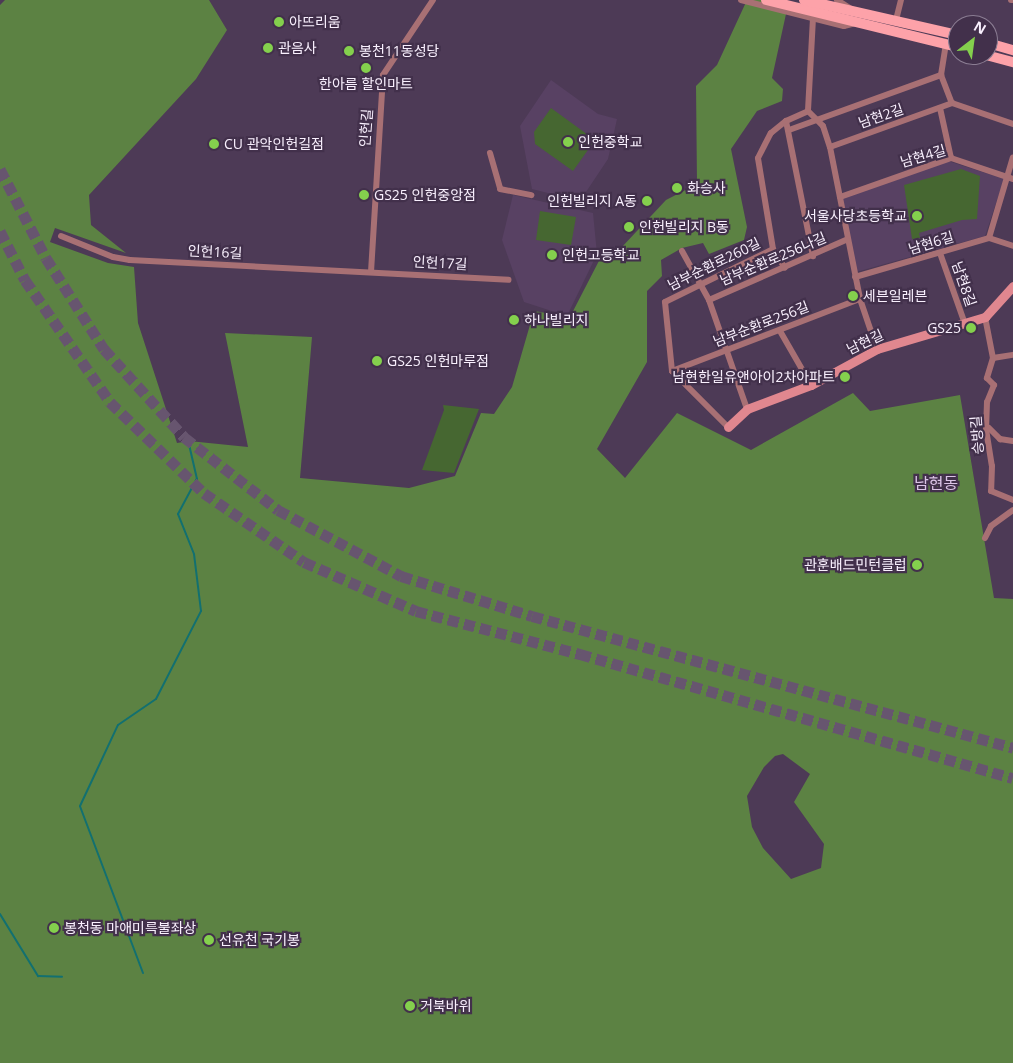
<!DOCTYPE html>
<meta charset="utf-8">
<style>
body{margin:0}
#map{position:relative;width:1013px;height:1063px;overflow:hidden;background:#4d3a56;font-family:"Open Sans","Noto Sans KR",sans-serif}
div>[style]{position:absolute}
.built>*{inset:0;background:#584163}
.green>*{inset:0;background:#466731}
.forest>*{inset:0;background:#5c8243}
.stream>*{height:2px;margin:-1px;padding:0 1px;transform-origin:1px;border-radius:1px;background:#127070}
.highway-tunnel>*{height:11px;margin-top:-5.5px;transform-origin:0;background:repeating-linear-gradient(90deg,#67556f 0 11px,transparent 0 16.5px)}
.street>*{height:6px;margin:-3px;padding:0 3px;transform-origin:3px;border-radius:3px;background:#a87074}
.secondary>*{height:9px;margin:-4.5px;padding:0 4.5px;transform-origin:4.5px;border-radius:4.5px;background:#e0878f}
.primary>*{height:10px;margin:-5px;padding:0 5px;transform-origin:5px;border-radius:5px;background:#fda2a9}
.dots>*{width:14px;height:14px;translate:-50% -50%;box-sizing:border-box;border:2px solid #42304b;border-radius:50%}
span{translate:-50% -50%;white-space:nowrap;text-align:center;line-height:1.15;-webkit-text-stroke:4.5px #42304b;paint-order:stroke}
.poi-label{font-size:14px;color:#f9f0fe}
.left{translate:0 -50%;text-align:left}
.right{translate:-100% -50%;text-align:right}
.street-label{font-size:14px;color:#f9f0fe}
.quarter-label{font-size:16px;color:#dbc4e6}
.north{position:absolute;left:948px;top:15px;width:50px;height:50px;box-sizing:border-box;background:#42304b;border:1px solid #8b7d93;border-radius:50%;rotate:30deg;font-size:14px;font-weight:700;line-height:20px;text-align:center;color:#f9f0fe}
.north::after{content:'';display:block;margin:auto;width:18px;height:22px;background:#84d04d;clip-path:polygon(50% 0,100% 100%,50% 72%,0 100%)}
</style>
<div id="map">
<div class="built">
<i style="clip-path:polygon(551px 80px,598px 114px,617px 119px,608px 159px,580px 201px,532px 189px,520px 126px)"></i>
<i style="clip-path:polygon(945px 160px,1004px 179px,985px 236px,856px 272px,840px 197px)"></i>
<i style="clip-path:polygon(513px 195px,593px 213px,597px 254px,567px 316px,524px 302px,502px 240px)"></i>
</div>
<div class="green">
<i style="clip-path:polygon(551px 108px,595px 140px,573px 171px,535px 144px,534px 132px)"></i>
<i style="clip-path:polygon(961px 169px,980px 176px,977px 219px,962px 220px,919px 233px,920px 238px,912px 239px,904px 185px)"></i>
<i style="clip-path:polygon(540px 211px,576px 217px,571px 245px,536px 240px)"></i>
<i style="clip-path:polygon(443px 405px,479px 409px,454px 473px,422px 470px,444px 410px)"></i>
</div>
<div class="forest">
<i style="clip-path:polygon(evenodd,5px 0,209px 0,227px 30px,196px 79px,89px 195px,91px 225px,126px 253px,55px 228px,50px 242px,108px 263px,134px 267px,138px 323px,177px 443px,189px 441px,248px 447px,225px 333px,312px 337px,300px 478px,409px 488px,455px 476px,481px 413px,494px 414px,512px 387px,534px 311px,570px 317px,602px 255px,621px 248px,666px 200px,697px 184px,696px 86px,717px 65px,747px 0,773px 0,786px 14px,772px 78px,783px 89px,782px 101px,757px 111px,731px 149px,747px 227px,744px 240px,709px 254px,703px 243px,682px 248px,661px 260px,662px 276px,647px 291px,647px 362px,597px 449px,625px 478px,677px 413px,751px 450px,853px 393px,870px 411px,960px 395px,994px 598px,1013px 599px,1013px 1063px,0 1063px,0 5px,5px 0,783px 754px,810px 774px,794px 802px,824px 844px,821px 868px,791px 879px,763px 848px,752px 827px,747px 796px,764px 767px,775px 756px,783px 754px)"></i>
</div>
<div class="stream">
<i style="left:0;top:914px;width:73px;rotate:58.5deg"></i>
<i style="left:38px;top:976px;width:24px;rotate:2deg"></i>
<i style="left:143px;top:973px;width:178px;rotate:-110.7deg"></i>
<i style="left:80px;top:806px;width:89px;rotate:-64.9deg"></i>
<i style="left:118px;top:725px;width:46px;rotate:-34.4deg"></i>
<i style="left:156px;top:699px;width:99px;rotate:-62.9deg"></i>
<i style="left:201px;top:611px;width:57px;rotate:-97deg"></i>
<i style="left:194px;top:554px;width:43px;rotate:-111.8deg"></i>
<i style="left:178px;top:514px;width:40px;rotate:-62deg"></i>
<i style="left:197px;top:479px;width:36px;rotate:-103deg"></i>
</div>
<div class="highway-tunnel">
<i style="left:0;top:169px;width:100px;rotate:62.7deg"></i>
<i style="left:46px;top:258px;width:108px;rotate:57.5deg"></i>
<i style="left:104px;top:349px;width:119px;rotate:47.7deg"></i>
<i style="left:184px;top:437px;width:119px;rotate:37.8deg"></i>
<i style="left:278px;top:510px;width:140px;rotate:28.2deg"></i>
<i style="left:401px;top:576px;width:137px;rotate:17deg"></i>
<i style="left:532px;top:616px;width:499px;rotate:15.3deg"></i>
<i style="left:0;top:231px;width:55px;rotate:63deg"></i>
<i style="left:25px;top:280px;width:149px;rotate:55.1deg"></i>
<i style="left:110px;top:402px;width:131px;rotate:44.1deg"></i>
<i style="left:204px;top:493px;width:121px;rotate:34.6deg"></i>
<i style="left:304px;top:562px;width:122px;rotate:23.6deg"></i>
<i style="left:416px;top:611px;width:170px;rotate:14.7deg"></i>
<i style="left:580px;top:654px;width:450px;rotate:16deg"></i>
</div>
<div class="street">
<i style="left:741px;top:0;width:106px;rotate:14.2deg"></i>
<i style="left:844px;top:26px;width:12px;rotate:-14deg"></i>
<i style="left:837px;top:0;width:15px;rotate:32deg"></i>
<i style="left:1011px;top:0;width:2px"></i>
<i style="left:813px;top:18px;width:93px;rotate:93.1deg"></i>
<i style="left:808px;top:111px;width:21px;rotate:45deg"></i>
<i style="left:823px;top:126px;width:22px;rotate:72deg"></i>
<i style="left:830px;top:147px;width:155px;rotate:78.8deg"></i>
<i style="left:860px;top:299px;width:53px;rotate:71.2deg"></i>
<i style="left:896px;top:20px;width:21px;rotate:-76deg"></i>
<i style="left:941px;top:75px;width:30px;rotate:69deg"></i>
<i style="left:940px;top:108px;width:51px;rotate:77.6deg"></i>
<i style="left:786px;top:121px;width:138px;rotate:78.7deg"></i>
<i style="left:789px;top:130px;width:162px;rotate:-19.9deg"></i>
<i style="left:941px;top:75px;width:31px;rotate:-81deg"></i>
<i style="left:830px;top:147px;width:130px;rotate:-19.8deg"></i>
<i style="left:952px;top:103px;width:65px;rotate:19deg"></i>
<i style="left:490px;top:153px;width:37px;rotate:74deg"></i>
<i style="left:500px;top:189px;width:32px;rotate:11deg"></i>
<i style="left:840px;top:197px;width:118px;rotate:-19.4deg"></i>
<i style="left:951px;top:158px;width:65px;rotate:18.7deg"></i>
<i style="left:61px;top:236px;width:56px;rotate:22deg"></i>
<i style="left:113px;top:257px;width:17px;rotate:10deg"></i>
<i style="left:130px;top:260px;width:379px;rotate:3deg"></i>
<i style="left:989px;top:238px;width:84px;rotate:-73.5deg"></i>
<i style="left:773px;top:249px;width:22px;rotate:58deg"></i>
<i style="left:682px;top:251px;width:56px;rotate:61.1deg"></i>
<i style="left:709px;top:300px;width:115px;rotate:70.8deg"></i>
<i style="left:940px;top:253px;width:75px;rotate:70.6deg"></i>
<i style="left:371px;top:272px;width:197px;rotate:-86.5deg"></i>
<i style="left:383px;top:75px;width:90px;rotate:-56.3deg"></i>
<i style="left:855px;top:277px;width:140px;rotate:-16.2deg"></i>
<i style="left:989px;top:238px;width:25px;rotate:18deg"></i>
<i style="left:709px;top:300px;width:150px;rotate:-23.7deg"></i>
<i style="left:985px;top:317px;width:42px;rotate:79deg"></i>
<i style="left:993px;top:358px;width:20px;rotate:-9deg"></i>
<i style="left:780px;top:331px;width:62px;rotate:60.1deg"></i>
<i style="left:993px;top:358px;width:21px;rotate:107deg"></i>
<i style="left:987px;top:378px;width:10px;rotate:45deg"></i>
<i style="left:994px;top:385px;width:18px;rotate:112deg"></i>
<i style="left:987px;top:402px;width:27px;rotate:92deg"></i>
<i style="left:986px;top:429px;width:37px;rotate:81deg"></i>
<i style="left:992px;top:466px;width:25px;rotate:92deg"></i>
<i style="left:991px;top:491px;width:24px;rotate:22deg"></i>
<i style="left:672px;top:371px;width:201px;rotate:-21deg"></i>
<i style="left:728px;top:427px;width:79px;rotate:-135deg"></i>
<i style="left:672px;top:371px;width:69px;rotate:-95.8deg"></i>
<i style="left:665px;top:302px;width:120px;rotate:-26.1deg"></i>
<i style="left:773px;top:249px;width:92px;rotate:-99.4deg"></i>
<i style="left:758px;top:158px;width:28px;rotate:-63deg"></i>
<i style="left:771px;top:133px;width:19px;rotate:-39deg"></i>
<i style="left:786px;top:121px;width:24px;rotate:-24deg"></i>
<i style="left:989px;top:428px;width:16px;rotate:45deg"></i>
<i style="left:1000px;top:439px;width:13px;rotate:9deg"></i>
<i style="left:985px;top:538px;width:13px;rotate:-63deg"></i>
<i style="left:991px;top:526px;width:27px;rotate:-36deg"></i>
</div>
<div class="secondary">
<i style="left:728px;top:427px;width:26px;rotate:-43deg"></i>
<i style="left:747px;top:409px;width:68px;rotate:-20.6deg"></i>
<i style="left:811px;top:385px;width:75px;rotate:-28.6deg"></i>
<i style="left:877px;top:349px;width:113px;rotate:-16.5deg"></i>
<i style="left:985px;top:317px;width:42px;rotate:-47.9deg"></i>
</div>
<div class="primary">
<i style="left:766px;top:0;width:198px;rotate:13.8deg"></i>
<i style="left:804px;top:0;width:158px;rotate:12.8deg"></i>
<i style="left:988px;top:43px;width:26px;rotate:16deg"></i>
<i style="left:986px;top:55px;width:28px;rotate:15deg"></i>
</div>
<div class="dots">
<i style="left:279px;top:22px;background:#84d04d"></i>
<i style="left:268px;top:48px;background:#84d04d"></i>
<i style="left:349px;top:51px;background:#84d04d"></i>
<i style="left:366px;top:68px;background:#84d04d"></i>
<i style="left:568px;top:142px;background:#84d04d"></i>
<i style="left:214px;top:144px;background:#84d04d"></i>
<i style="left:677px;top:188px;background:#84d04d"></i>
<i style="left:364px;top:195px;background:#84d04d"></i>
<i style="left:647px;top:201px;background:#84d04d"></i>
<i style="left:917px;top:216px;background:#84d04d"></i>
<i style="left:629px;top:227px;background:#84d04d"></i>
<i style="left:552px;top:255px;background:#84d04d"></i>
<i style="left:853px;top:296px;background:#84d04d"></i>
<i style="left:514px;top:320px;background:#84d04d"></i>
<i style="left:971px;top:328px;background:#84d04d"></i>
<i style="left:377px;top:361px;background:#84d04d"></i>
<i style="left:845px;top:377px;background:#84d04d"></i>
<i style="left:917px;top:565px;background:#84d04d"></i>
<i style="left:54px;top:928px;background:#84d04d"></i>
<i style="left:209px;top:940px;background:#84d04d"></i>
<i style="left:410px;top:1006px;background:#84d04d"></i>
</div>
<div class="poi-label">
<span class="left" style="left:289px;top:22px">아뜨리움</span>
<span class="left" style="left:278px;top:48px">관음사</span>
<span class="left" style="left:359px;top:51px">봉천11동성당</span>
<span style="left:366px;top:84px">한아름 할인마트</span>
<span class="left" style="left:578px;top:142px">인헌중학교</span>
<span class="left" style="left:224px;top:144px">CU 관악인헌길점</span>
<span class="left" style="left:687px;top:188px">화승사</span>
<span class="left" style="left:374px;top:195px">GS25 인헌중앙점</span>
<span class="right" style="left:637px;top:201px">인헌빌리지 A동</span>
<span class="right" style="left:907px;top:216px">서울사당초등학교</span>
<span class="left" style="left:639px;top:227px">인헌빌리지 B동</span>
<span class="left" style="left:562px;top:255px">인헌고등학교</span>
<span class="left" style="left:863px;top:296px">세븐일레븐</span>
<span class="left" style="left:524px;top:320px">하나빌리지</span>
<span class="right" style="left:961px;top:328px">GS25</span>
<span class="left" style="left:387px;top:361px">GS25 인헌마루점</span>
<span class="right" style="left:835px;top:377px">남현한일유앤아이2차아파트</span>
<span class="right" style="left:907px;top:565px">관훈배드민턴클럽</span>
<span class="left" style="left:64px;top:928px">봉천동 마애미륵불좌상</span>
<span class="left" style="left:219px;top:940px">선유천 국기봉</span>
<span class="left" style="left:420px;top:1006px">거북바위</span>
</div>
<div class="street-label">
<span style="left:881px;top:116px;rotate:-19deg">남현2길</span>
<span style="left:366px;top:128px;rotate:-86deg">인헌길</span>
<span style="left:923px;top:156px;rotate:-16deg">남현4길</span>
<span style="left:931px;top:243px;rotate:-17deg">남현6길</span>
<span style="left:215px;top:252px;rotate:3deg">인헌16길</span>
<span style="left:773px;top:259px;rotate:-23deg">남부순환로256나길</span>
<span style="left:440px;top:263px;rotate:3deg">인헌17길</span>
<span style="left:714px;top:264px;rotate:-26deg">남부순환로260길</span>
<span style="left:964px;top:284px;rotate:71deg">남현8길</span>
<span style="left:761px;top:324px;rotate:-21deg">남부순환로256길</span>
<span style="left:865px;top:342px;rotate:-25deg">남현길</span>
<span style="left:977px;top:435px;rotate:-94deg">승방길</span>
</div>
<div class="quarter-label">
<span style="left:936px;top:483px">남현동</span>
</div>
<div class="north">N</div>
</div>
